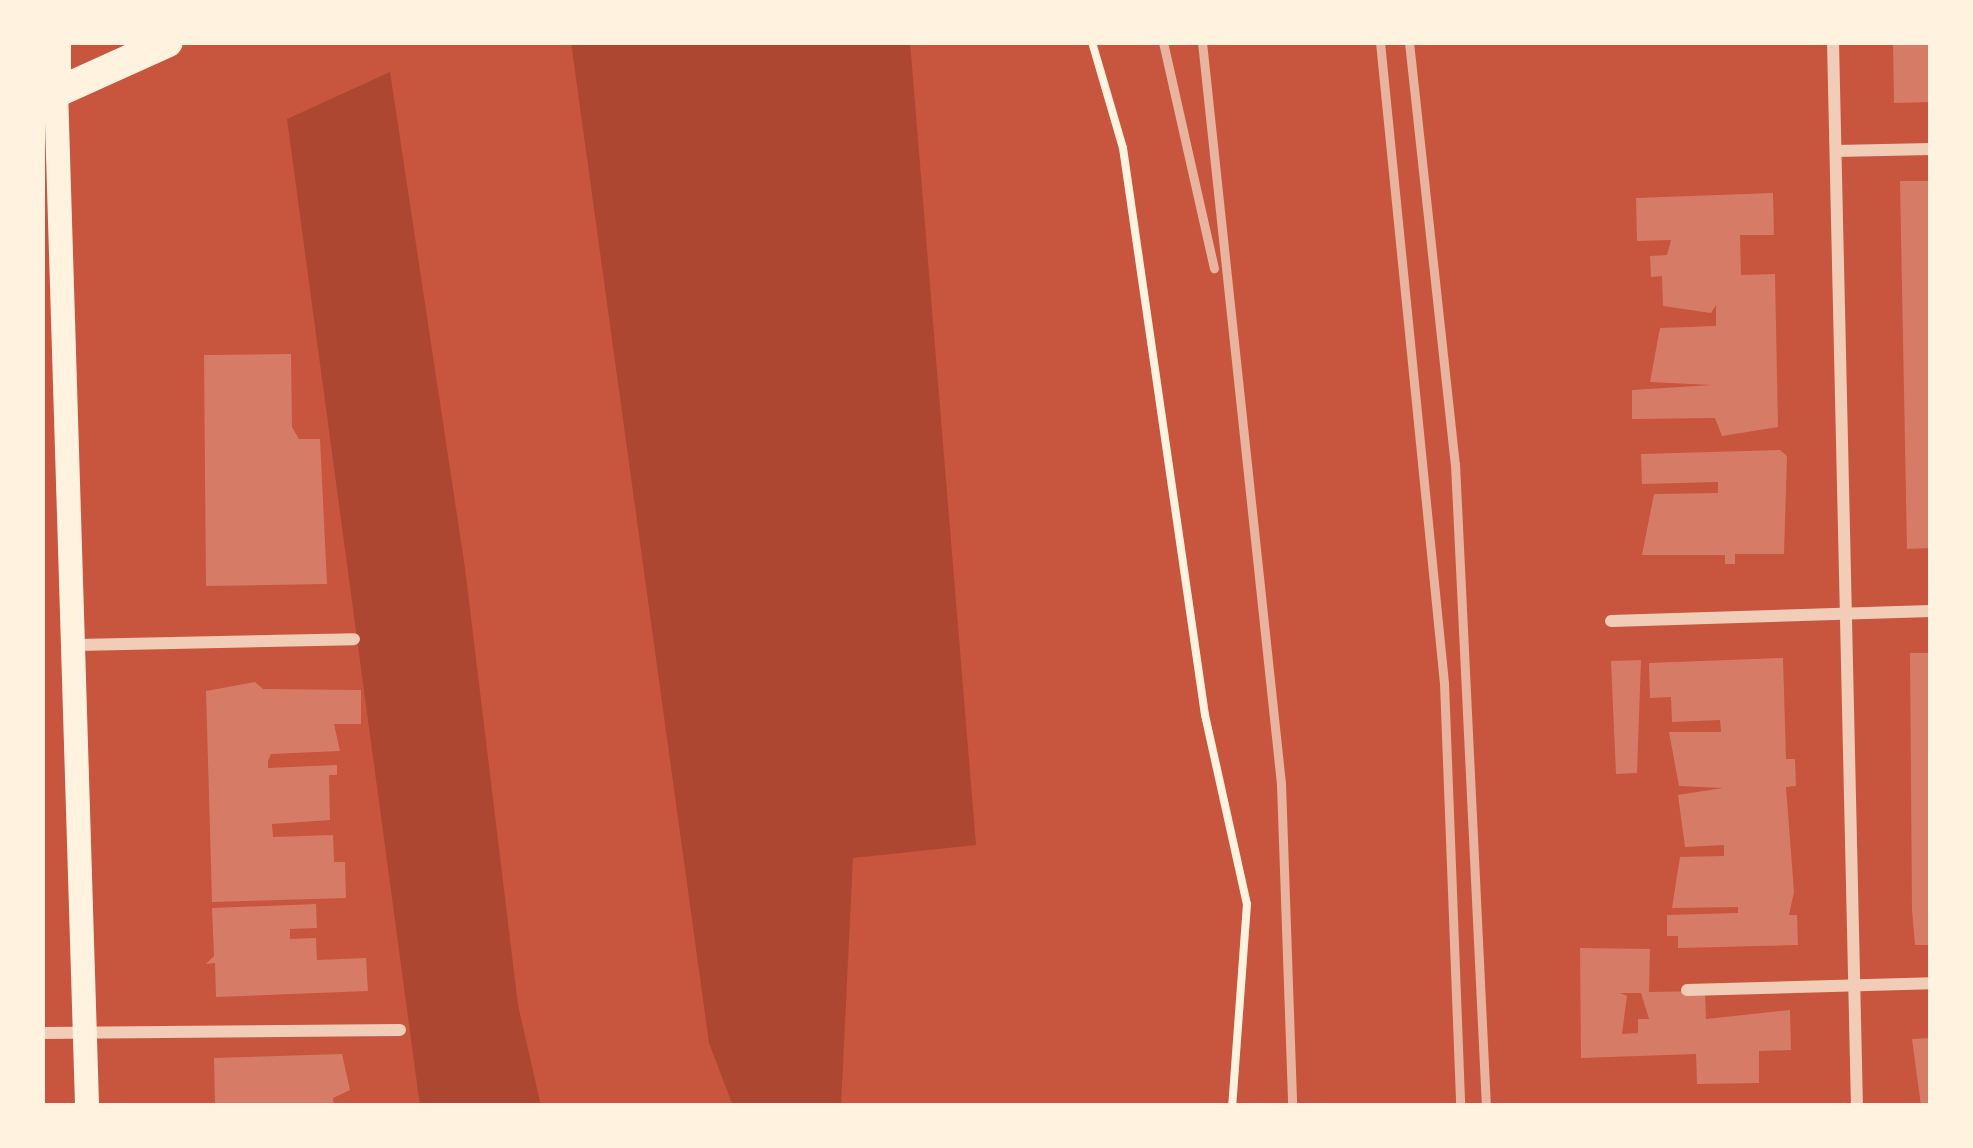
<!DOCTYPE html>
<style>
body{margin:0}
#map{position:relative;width:1973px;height:1148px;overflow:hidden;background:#c8553d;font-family:Ubuntu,sans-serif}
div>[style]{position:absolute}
.green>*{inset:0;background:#ae4732}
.building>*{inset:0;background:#d67c66}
.path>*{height:8px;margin:-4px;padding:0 4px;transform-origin:4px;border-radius:4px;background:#fff3e0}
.minor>*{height:12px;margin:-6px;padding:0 6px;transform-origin:6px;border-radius:6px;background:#f1ccb7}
.secondary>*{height:24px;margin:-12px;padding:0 12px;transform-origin:12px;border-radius:12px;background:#fff3e0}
.primary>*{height:30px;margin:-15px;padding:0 15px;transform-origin:15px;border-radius:15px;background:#fff3e0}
.rail>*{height:9px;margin:-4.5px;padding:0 4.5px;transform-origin:4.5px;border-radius:4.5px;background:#e9b49f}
span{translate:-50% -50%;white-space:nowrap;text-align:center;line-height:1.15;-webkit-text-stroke:9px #fff3e0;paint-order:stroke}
.frame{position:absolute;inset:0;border:45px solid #fff3e0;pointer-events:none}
</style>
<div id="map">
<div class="green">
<i style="clip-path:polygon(571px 42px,910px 42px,976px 845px,853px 858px,841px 1106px,733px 1106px,709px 1043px)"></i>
<i style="clip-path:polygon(390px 72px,465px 568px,518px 1005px,541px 1106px,420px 1106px,287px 119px)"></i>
</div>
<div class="building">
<i style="clip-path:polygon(1893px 42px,1931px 42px,1931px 102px,1894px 103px)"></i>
<i style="clip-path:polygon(1900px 181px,1931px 181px,1931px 548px,1907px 549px)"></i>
<i style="clip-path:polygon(1773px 193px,1774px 235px,1740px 235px,1741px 275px,1775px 274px,1778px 427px,1722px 436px,1715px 418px,1632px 419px,1632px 390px,1712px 385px,1650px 382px,1660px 328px,1716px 326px,1716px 305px,1711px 313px,1663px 306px,1662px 276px,1651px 277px,1650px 256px,1667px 255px,1671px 240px,1637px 241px,1636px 198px)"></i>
<i style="clip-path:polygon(291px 354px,292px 427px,299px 439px,320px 439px,327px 584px,206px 586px,204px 355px)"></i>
<i style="clip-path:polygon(1780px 450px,1787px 456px,1784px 554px,1735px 554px,1735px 564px,1725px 564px,1725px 555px,1642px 555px,1654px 494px,1718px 493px,1718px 482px,1642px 484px,1641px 454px)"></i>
<i style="clip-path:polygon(1910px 653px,1931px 653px,1931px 945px,1915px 945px,1912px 910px)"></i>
<i style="clip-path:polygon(1783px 658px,1786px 759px,1795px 759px,1796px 786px,1786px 787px,1794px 892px,1789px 915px,1797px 915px,1798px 945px,1678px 948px,1678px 936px,1667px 936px,1667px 915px,1738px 913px,1738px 907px,1672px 908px,1680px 857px,1724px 856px,1724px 845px,1685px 847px,1678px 795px,1723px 788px,1679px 786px,1669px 732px,1721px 732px,1720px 720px,1672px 722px,1671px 697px,1650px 698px,1649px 663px)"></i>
<i style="clip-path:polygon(1641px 660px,1637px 773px,1616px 774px,1611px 661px)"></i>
<i style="clip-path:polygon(255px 682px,263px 689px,361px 690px,361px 724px,334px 724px,340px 751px,271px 754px,268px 761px,268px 768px,337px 765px,337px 775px,329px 775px,330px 820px,272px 824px,273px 837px,333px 835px,334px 862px,345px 862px,346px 898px,212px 902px,206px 691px)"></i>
<i style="clip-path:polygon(316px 904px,317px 928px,290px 929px,290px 939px,316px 938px,317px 960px,366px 958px,368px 991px,216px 997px,215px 963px,206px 964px,214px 956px,212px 908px)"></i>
<i style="clip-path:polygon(evenodd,1580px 948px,1650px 949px,1649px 992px,1705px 991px,1706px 1019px,1790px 1010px,1791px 1050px,1759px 1051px,1759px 1083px,1697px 1084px,1696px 1054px,1581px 1058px,1580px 948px,1620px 993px,1641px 993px,1649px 1019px,1638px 1019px,1638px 1033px,1622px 1034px,1627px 996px,1620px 993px)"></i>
<i style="clip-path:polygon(1931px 1038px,1931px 1106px,1921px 1106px,1912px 1039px)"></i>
<i style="clip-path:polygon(342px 1054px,350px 1090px,333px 1098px,334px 1106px,215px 1106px,214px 1058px)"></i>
</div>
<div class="path">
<i style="left:1092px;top:42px;width:110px;rotate:73.7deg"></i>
<i style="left:1123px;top:148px;width:573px;rotate:81.77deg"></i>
<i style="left:1205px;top:715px;width:194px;rotate:77.5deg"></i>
<i style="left:1247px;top:904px;width:203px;rotate:94.2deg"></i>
</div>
<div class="minor">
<i style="left:1833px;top:42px;width:1064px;rotate:88.71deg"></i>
<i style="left:1836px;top:151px;width:95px;rotate:-1.2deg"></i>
<i style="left:1611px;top:621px;width:320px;rotate:-1.8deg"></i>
<i style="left:77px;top:645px;width:277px;rotate:-1.2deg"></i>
<i style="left:1687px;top:990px;width:244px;rotate:-1.6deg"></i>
<i style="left:42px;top:1033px;width:358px;rotate:-0.5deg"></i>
</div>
<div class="secondary">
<i style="left:56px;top:90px;width:1016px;rotate:88.25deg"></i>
</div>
<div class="primary">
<i style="left:56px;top:42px;width:48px;rotate:90deg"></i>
<i style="left:42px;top:99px;width:138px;rotate:-24.3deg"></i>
</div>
<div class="rail">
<i style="left:1163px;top:42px;width:232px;rotate:77.3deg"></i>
<i style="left:1202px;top:42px;width:746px;rotate:83.92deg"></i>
<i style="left:1281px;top:784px;width:322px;rotate:88deg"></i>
<i style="left:1380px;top:42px;width:644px;rotate:84.3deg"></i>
<i style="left:1444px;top:683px;width:423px;rotate:87.8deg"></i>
<i style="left:1409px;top:42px;width:424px;rotate:83.8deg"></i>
<i style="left:1455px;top:464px;width:643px;rotate:87.24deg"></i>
</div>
<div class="frame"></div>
</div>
